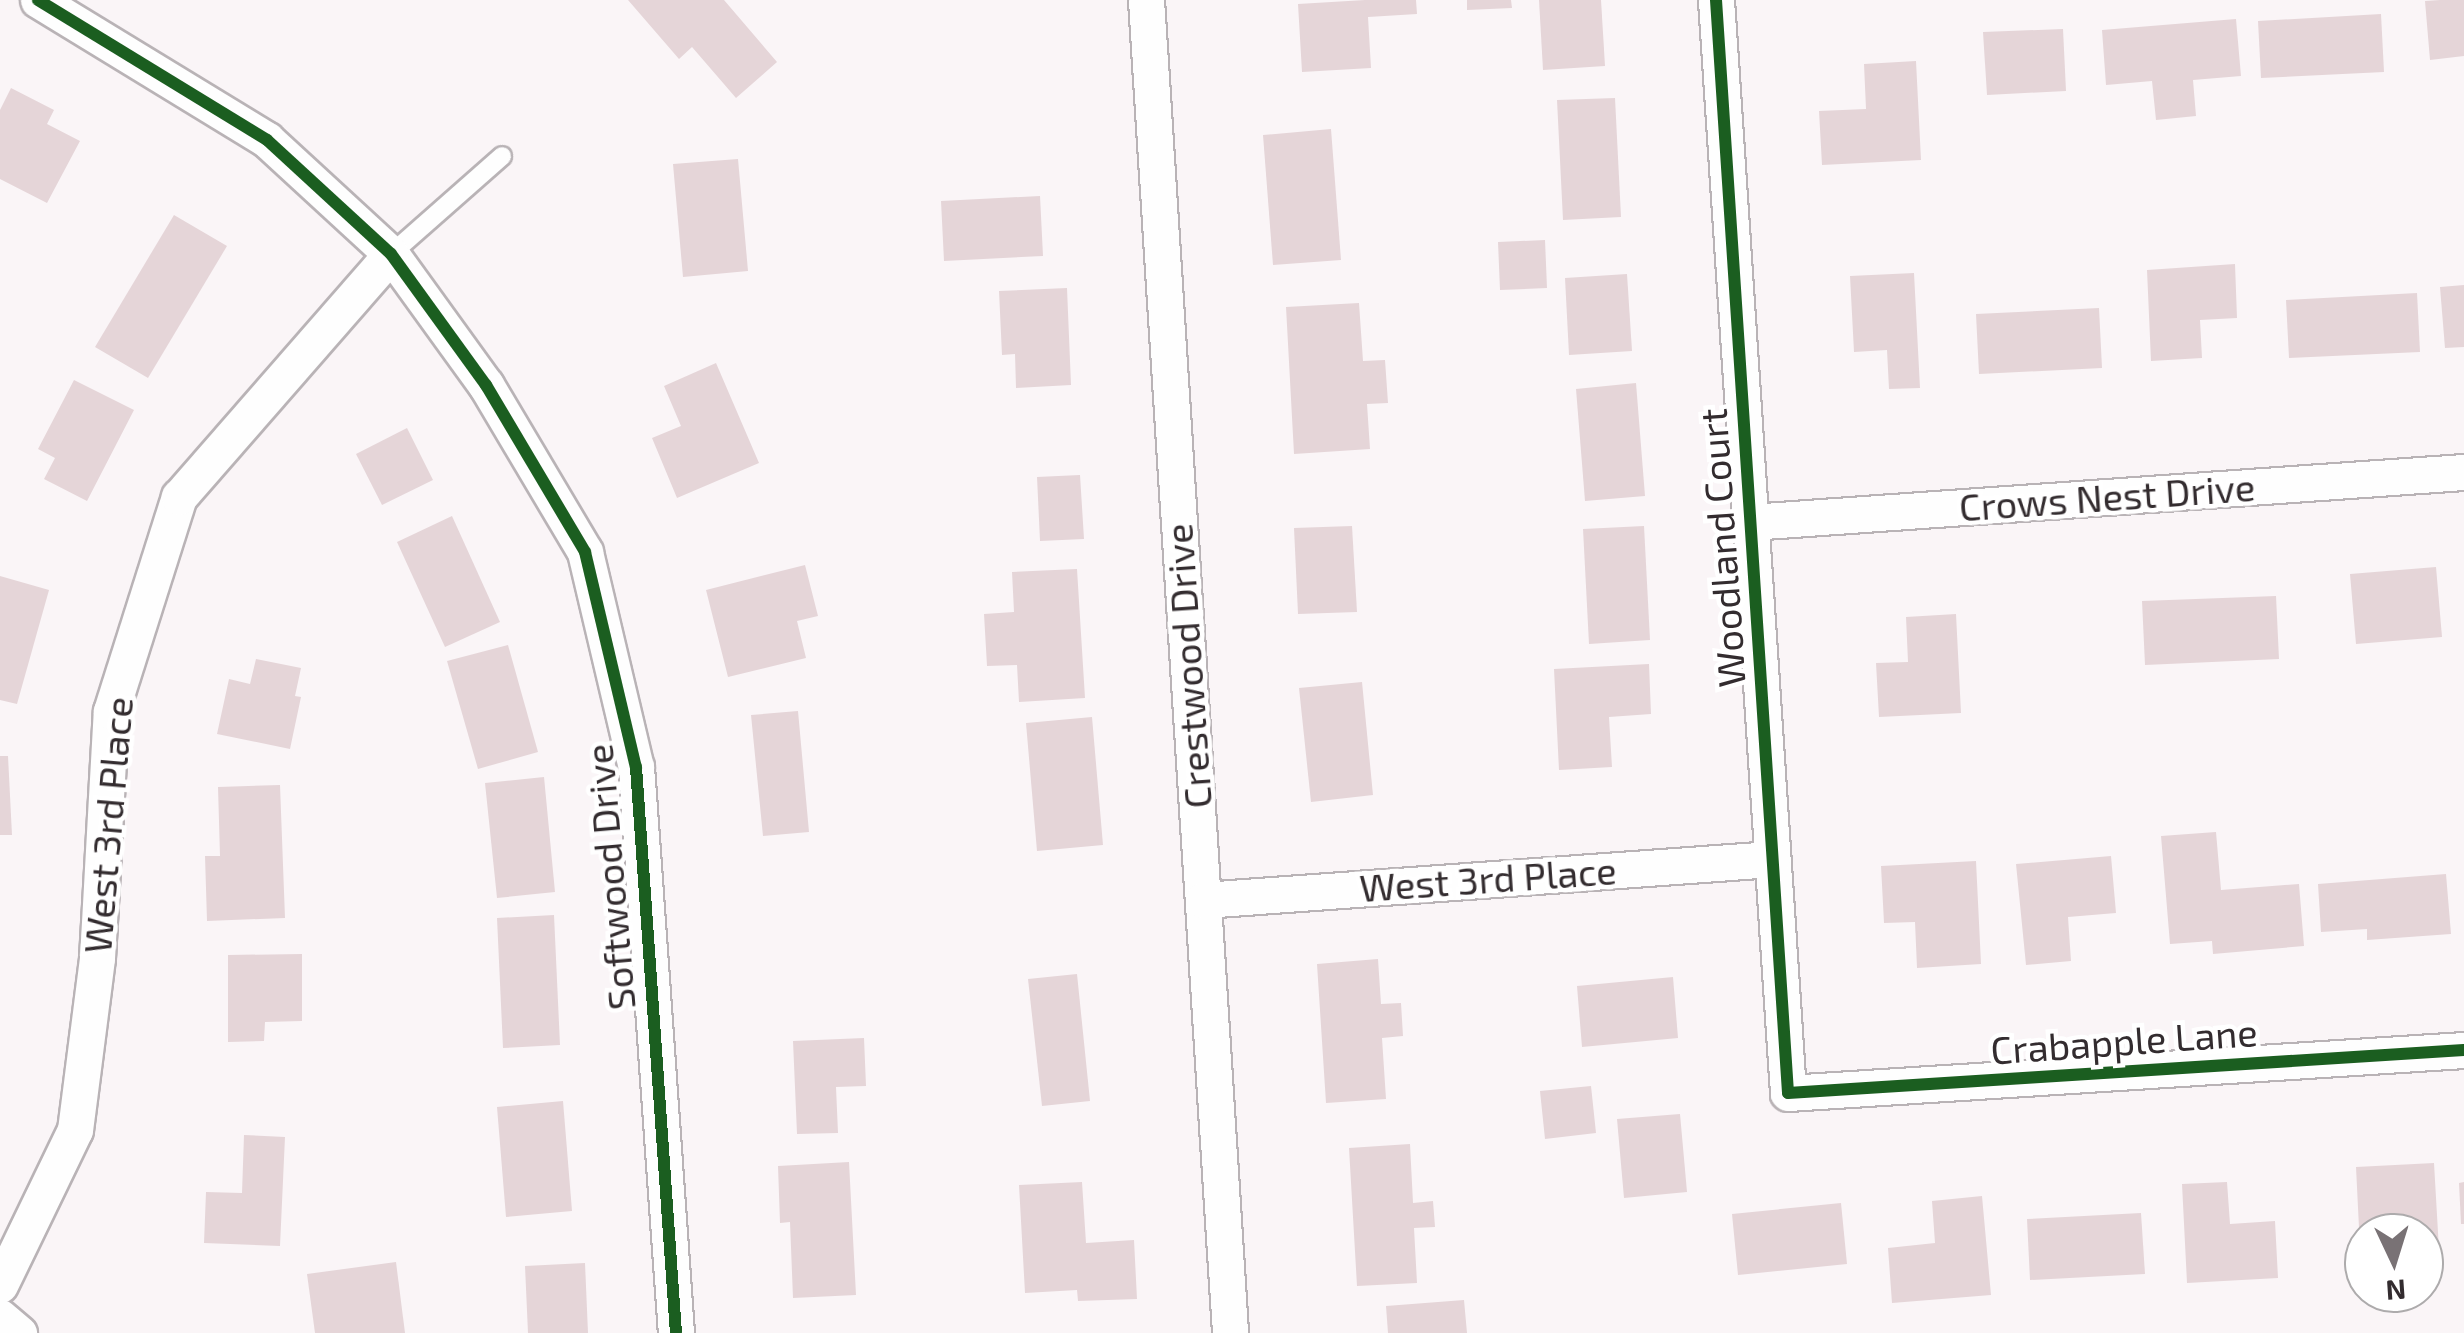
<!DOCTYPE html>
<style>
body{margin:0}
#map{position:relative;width:2464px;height:1333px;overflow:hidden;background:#faf5f7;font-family:"Exo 2",sans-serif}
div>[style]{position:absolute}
.building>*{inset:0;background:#e5d5d8}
.roads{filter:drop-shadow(2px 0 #b9b3b6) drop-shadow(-2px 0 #b9b3b6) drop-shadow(0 2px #b9b3b6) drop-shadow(0 -2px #b9b3b6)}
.service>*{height:18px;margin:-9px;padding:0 9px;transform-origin:9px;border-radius:9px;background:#fefefe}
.minor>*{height:35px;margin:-17.5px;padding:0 17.5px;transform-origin:17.5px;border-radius:17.5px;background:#fefefe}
.cycleway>*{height:12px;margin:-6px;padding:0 6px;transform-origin:6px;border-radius:6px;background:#1b5e20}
span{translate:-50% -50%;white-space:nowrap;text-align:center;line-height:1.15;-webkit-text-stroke:9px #fff;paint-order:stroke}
.street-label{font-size:38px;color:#332c2f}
.north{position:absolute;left:2344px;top:1213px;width:100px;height:100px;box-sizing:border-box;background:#fff;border:2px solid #adabac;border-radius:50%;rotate:176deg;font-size:28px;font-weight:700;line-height:40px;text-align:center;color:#332c2f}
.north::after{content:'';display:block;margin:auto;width:35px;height:45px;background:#797275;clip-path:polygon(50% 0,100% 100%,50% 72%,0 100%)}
</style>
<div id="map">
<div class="building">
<i style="clip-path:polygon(628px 0,724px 0,777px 62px,736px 98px,692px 47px,679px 59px)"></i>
<i style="clip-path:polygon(1365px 0,1416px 0,1417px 14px,1368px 17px,1371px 68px,1302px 72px,1298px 4px)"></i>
<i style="clip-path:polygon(1467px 0,1511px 0,1512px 8px,1467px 10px)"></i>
<i style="clip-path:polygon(1539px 0,1601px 0,1605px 66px,1543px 70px)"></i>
<i style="clip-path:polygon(2440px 0,2464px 0,2464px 56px,2430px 60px,2425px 1px)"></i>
<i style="clip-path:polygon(2381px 14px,2384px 72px,2261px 78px,2258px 21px)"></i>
<i style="clip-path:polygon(2236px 19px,2241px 76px,2193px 80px,2196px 116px,2156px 120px,2152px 81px,2106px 85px,2102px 30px)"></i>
<i style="clip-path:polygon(2063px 29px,2066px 91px,1987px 95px,1983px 32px)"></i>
<i style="clip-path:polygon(1916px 61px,1921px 160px,1822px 165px,1819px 111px,1866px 109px,1864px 64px)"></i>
<i style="clip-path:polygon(11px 88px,54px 110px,47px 124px,80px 141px,47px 203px,0 179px,0 110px)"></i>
<i style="clip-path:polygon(1615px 98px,1621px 217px,1563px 220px,1557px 100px)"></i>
<i style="clip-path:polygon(1331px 129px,1341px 260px,1273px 265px,1263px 135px)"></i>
<i style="clip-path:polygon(738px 159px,748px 271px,683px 277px,673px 164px)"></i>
<i style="clip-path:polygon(1040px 196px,1043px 256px,944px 261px,941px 201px)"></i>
<i style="clip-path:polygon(174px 215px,227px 246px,148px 378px,95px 347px)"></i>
<i style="clip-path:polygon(1545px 240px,1547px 288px,1500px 290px,1498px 242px)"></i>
<i style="clip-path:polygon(2235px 264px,2237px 318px,2200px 320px,2202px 358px,2151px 361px,2147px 270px)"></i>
<i style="clip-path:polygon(1914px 273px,1920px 388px,1889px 389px,1887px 350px,1854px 352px,1850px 276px)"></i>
<i style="clip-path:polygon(1627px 274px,1632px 351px,1569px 355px,1565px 278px)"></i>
<i style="clip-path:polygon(2464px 285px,2464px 347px,2445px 348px,2440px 287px)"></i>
<i style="clip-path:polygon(1067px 288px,1071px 385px,1016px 388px,1015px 354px,1002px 355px,999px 291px)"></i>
<i style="clip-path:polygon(2417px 293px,2420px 352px,2289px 358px,2286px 300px)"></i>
<i style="clip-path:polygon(1359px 303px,1363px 361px,1385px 360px,1388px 403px,1367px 404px,1370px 449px,1294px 454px,1286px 307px)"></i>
<i style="clip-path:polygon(2099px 308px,2102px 368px,1979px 374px,1976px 314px)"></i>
<i style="clip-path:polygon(716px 363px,759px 463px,677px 498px,652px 438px,681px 426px,664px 386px)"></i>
<i style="clip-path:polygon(74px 380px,134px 410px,87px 501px,44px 479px,55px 458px,38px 449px)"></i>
<i style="clip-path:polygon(1636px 383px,1645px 496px,1585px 501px,1576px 389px)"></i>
<i style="clip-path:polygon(407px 428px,433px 480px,382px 505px,356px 454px)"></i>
<i style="clip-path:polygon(1080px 475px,1084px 539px,1040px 541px,1037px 477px)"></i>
<i style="clip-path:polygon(452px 516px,500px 622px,445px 647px,397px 542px)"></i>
<i style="clip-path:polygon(1352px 526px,1357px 612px,1298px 614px,1294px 528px)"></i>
<i style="clip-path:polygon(1644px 526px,1650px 640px,1589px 644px,1583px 529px)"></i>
<i style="clip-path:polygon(805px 565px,818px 616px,797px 621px,806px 658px,728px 677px,706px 590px)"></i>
<i style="clip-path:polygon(2436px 567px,2442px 637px,2356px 644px,2350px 574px)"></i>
<i style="clip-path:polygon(1077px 569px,1085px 698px,1019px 702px,1017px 665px,987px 666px,984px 614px,1014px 612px,1012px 572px)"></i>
<i style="clip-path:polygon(0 576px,49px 590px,17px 704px,0 700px)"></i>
<i style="clip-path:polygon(2276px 596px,2279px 659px,2145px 665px,2142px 601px)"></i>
<i style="clip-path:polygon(1956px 614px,1961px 713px,1879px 717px,1876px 663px,1908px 662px,1906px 617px)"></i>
<i style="clip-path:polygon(508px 645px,538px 752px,478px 769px,447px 661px)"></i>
<i style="clip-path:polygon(256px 659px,301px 668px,295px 696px,301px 697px,290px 749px,217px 734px,229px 679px,250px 684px)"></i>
<i style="clip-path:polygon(1649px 664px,1651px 714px,1609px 717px,1612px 767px,1559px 770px,1554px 669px)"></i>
<i style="clip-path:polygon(1362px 682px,1373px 795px,1311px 802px,1299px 688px)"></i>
<i style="clip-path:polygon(798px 711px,809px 832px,763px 836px,751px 715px)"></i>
<i style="clip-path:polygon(1092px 717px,1103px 845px,1037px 851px,1026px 723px)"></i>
<i style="clip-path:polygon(0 756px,8px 756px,12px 835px,0 835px)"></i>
<i style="clip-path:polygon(544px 777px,555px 892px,497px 898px,485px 783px)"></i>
<i style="clip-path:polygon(280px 785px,285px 918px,207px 921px,205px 856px,220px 856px,218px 787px)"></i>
<i style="clip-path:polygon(2216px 832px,2221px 890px,2299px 884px,2304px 946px,2213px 954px,2212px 941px,2170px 944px,2161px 836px)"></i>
<i style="clip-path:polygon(2111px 856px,2116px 913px,2068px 917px,2071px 961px,2026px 965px,2016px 864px)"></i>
<i style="clip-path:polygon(1976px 861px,1981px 964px,1917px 968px,1915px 922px,1884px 923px,1881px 866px)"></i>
<i style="clip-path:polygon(2446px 874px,2451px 934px,2367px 940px,2367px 929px,2321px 932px,2318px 884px)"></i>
<i style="clip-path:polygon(554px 915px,560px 1045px,503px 1048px,497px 918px)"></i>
<i style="clip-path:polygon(302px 954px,302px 1021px,265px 1022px,264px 1041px,228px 1042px,228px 955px)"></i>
<i style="clip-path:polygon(1378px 959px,1381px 1004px,1401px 1003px,1403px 1036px,1382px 1038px,1386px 1099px,1326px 1103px,1317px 964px)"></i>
<i style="clip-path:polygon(1077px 974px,1090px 1101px,1042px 1106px,1028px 979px)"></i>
<i style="clip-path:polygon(1673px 977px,1678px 1038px,1582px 1047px,1577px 986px)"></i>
<i style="clip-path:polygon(864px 1038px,866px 1086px,836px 1087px,838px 1133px,797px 1134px,793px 1041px)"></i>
<i style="clip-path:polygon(1591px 1086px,1596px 1133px,1545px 1139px,1540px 1091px)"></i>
<i style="clip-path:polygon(563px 1101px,572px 1211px,506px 1217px,497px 1107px)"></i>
<i style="clip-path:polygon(1680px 1114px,1687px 1192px,1624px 1198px,1617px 1119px)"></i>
<i style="clip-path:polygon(244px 1135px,285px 1137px,280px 1246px,204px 1243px,206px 1192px,242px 1193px)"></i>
<i style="clip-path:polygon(1410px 1144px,1413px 1203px,1433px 1201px,1435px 1227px,1414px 1228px,1417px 1283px,1357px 1286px,1349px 1148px)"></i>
<i style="clip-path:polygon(849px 1162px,856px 1295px,793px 1298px,790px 1222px,780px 1223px,778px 1166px)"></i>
<i style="clip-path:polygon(2434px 1163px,2440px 1267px,2424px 1268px,2424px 1233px,2388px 1233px,2387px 1227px,2359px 1228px,2356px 1167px)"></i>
<i style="clip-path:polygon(1082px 1182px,1086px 1243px,1134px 1240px,1137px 1299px,1078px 1301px,1077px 1290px,1025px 1293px,1019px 1185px)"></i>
<i style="clip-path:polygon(2227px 1182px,2230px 1224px,2275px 1221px,2278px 1278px,2187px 1283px,2182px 1184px)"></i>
<i style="clip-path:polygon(2464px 1182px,2464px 1224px,2461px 1224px,2459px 1183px)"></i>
<i style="clip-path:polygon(1982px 1196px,1991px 1295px,1892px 1303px,1888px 1248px,1935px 1243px,1932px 1201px)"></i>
<i style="clip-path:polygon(1841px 1203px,1847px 1264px,1738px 1275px,1732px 1214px)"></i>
<i style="clip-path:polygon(2141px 1213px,2145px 1274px,2030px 1280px,2027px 1219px)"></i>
<i style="clip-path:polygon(396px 1262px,405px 1333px,315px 1333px,307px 1274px)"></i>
<i style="clip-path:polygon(585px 1263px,588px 1333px,528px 1333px,525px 1266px)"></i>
<i style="clip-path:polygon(1464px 1300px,1467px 1333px,1388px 1333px,1386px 1306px)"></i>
</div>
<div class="roads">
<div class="service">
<i style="left:391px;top:254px;width:148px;rotate:-41.4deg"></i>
</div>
<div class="minor">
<i style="left:38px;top:0;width:268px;rotate:31.4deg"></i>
<i style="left:267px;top:140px;width:168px;rotate:42.6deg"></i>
<i style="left:391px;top:254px;width:162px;rotate:54.1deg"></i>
<i style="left:486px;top:385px;width:194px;rotate:59.3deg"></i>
<i style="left:585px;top:552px;width:221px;rotate:76.7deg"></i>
<i style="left:636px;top:767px;width:567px;rotate:85.96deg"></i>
<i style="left:1146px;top:0;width:1336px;rotate:86.39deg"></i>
<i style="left:1716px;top:0;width:1095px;rotate:86.23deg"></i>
<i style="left:1788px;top:1093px;width:677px;rotate:-3.64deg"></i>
<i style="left:1750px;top:522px;width:716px;rotate:-4.01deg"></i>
<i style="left:1203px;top:900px;width:570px;rotate:-4.12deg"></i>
<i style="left:0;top:1285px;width:172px;rotate:-64.2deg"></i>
<i style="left:75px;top:1130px;width:173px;rotate:-82.7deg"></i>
<i style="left:97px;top:958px;width:247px;rotate:-86.8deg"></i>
<i style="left:111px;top:711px;width:225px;rotate:-72.4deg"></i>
<i style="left:179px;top:497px;width:322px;rotate:-48.9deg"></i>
<i style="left:0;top:1317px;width:25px;rotate:40deg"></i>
</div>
</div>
<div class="cycleway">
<i style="left:38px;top:0;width:268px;rotate:31.4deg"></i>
<i style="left:267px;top:140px;width:168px;rotate:42.6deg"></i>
<i style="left:391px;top:254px;width:162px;rotate:54.1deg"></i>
<i style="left:486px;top:385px;width:194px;rotate:59.3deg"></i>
<i style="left:585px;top:552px;width:221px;rotate:76.7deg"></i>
<i style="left:636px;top:767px;width:567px;rotate:85.96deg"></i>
<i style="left:1716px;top:0;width:1095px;rotate:86.23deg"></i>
<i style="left:1788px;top:1093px;width:677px;rotate:-3.64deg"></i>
</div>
<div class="street-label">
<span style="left:2107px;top:497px;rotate:-4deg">Crows Nest Drive</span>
<span style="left:1722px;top:548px;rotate:-94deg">Woodland Court</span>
<span style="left:1188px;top:666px;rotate:-94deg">Crestwood Drive</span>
<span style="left:108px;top:825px;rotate:-85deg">West 3rd Place</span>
<span style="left:610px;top:877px;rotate:-95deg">Softwood Drive</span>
<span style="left:1488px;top:879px;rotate:-4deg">West 3rd Place</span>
<span style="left:2124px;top:1041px;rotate:-4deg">Crabapple Lane</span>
</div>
<div class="north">N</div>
</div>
